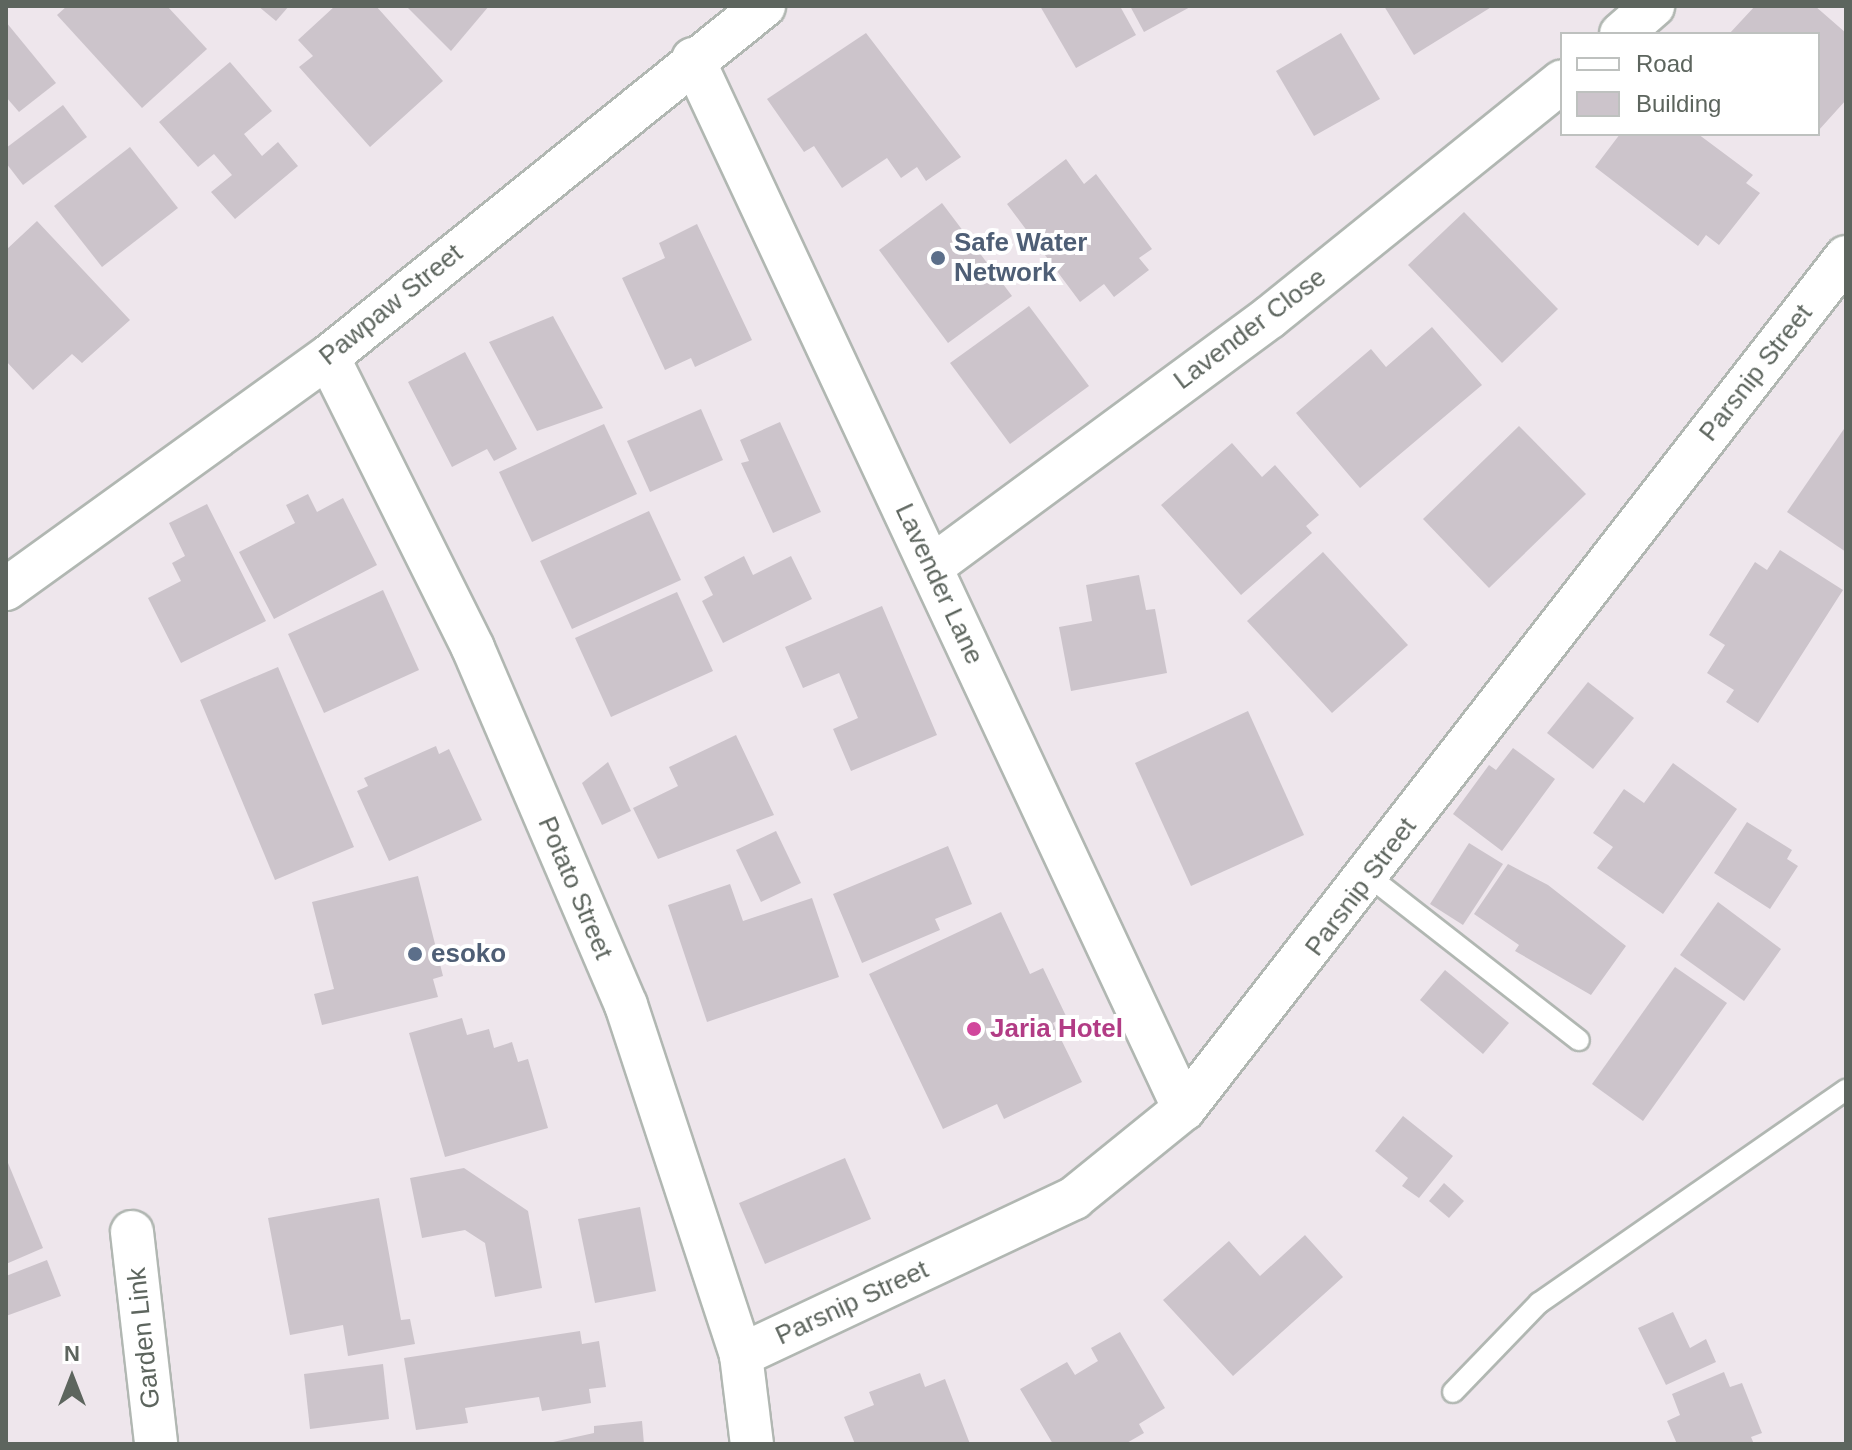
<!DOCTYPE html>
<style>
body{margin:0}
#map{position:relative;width:1852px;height:1450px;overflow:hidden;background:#eee6ec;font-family:Arial,sans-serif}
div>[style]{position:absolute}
.building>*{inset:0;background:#ccc4cb}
.roads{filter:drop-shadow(2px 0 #b1b7b2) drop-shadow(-2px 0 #b1b7b2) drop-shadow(0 2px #b1b7b2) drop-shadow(0 -2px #b1b7b2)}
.lane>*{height:20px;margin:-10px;padding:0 10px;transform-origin:10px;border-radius:10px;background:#fff}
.street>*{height:42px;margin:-21px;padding:0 21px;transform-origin:21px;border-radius:21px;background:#fff}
.dots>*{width:22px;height:22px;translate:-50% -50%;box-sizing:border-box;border:4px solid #fff;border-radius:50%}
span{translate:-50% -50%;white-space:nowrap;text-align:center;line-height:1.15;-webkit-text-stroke:8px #fff;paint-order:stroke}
.service-label{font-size:26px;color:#4e5e75;font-weight:700}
.left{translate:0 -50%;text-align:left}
.street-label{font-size:26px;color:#5d655e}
.hotel-label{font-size:26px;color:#b23c85;font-weight:700}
.frame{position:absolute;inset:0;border:8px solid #5d655e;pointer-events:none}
.legend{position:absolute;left:1560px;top:32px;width:260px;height:104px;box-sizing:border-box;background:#fff;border:2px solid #bec1bf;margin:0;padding:10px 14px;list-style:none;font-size:24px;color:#5d655e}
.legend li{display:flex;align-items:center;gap:16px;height:40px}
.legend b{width:40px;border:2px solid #bec1bf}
.north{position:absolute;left:32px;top:1338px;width:80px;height:80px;-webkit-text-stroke:6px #fff;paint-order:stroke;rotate:0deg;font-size:22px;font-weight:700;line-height:32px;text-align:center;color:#5d655e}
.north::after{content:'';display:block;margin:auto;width:28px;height:36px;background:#5d655e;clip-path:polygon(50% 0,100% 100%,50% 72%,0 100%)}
</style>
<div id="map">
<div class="building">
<i style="clip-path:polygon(67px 6px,167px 6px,207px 49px,142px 108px,57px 15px)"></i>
<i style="clip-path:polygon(258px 6px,289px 6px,276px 21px)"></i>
<i style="clip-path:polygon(335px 6px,376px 6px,443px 81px,370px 147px,299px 67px,313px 56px,298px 40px)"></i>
<i style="clip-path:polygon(406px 6px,489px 6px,451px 51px)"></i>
<i style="clip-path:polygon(1040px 6px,1121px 8px,1136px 35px,1076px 68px)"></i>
<i style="clip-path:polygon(1130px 6px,1192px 6px,1144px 32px)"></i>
<i style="clip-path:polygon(1384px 6px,1493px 6px,1414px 55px)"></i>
<i style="clip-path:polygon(1755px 6px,1815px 6px,1846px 33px,1846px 100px,1818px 131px,1818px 34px,1729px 34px)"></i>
<i style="clip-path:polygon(6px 22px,56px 83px,19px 112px,6px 97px)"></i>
<i style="clip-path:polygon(866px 33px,961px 157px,926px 181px,917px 167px,901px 178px,887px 158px,842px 188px,814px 146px,804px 152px,767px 99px)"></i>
<i style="clip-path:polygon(1341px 33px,1380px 99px,1314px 136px,1276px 71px)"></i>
<i style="clip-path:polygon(230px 62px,272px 111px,244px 134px,262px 156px,278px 142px,298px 166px,235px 219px,211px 192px,232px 175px,214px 154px,198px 167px,159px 122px)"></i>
<i style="clip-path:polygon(63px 105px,87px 137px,23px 185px,6px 163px,6px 148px)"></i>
<i style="clip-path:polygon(1620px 134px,1698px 134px,1753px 175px,1746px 183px,1760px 193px,1719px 245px,1706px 235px,1698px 246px,1595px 167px)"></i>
<i style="clip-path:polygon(130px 147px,178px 208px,102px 267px,54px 206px)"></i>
<i style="clip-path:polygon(1066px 159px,1084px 184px,1096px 174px,1152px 249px,1139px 258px,1149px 270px,1114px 297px,1104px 284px,1080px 302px,1007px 204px)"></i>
<i style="clip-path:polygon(942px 203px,1012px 296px,948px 343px,879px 250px)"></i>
<i style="clip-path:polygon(1464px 212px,1558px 309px,1502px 363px,1408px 265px)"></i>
<i style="clip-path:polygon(37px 221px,130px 320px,82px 363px,72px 354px,33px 390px,6px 361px,6px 250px)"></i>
<i style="clip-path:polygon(697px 224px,752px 340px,695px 367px,691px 358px,665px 370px,622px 278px,665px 258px,659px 243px)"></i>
<i style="clip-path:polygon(1029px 306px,1089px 386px,1010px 444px,950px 363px)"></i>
<i style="clip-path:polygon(553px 316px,603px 408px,537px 431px,489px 342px)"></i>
<i style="clip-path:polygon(1432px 327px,1482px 385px,1360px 488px,1296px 413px,1371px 349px,1386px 367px)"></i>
<i style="clip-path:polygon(465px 352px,517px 449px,494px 461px,487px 449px,452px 467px,408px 382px)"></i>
<i style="clip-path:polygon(701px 409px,723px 460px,650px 492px,627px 441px)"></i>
<i style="clip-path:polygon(780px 422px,821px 512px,773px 533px,741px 463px,749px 461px,740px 440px)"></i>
<i style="clip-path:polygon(604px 424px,637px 494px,532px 542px,499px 472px)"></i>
<i style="clip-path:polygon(1519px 426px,1586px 494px,1489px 588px,1423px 519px)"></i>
<i style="clip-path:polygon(1846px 426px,1846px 552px,1787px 512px)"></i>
<i style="clip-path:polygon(1232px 443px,1262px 477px,1275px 465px,1319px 515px,1306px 526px,1312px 533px,1241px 595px,1161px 505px)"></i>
<i style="clip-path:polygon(308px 494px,317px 512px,343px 498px,377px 565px,274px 619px,239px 552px,295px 523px,286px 505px)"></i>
<i style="clip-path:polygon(207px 504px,266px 621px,181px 663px,148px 598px,181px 581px,172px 563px,185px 556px,169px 523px)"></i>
<i style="clip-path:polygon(649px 511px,681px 580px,572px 629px,540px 561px)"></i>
<i style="clip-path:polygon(1780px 550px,1843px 590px,1758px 723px,1726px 702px,1734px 690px,1707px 673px,1725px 645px,1709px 635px,1755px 562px,1767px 570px)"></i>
<i style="clip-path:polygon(1323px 552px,1408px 645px,1332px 713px,1247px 621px)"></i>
<i style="clip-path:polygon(744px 556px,753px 575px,791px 556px,812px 599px,723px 643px,702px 601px,713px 595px,704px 577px)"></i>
<i style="clip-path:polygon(1139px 575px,1146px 610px,1155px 609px,1167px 673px,1071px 691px,1059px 627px,1092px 621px,1086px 585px)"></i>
<i style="clip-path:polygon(383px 590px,419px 670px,324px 713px,288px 634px)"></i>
<i style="clip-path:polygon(677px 592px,713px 671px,611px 717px,575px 638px)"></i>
<i style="clip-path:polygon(882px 606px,937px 735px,851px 771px,833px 729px,858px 718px,839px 673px,803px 688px,785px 647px)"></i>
<i style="clip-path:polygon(278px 667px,354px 847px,275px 880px,200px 700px)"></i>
<i style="clip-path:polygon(1588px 682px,1634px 718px,1593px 769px,1547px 733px)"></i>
<i style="clip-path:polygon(1248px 711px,1304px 835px,1191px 886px,1135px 763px)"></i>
<i style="clip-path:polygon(736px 735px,774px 815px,658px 859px,633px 808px,678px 786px,669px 767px)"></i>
<i style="clip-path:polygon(436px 746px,439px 754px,449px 749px,482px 820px,389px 861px,357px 791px,368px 786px,364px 778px)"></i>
<i style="clip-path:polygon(1513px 748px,1555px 779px,1502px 851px,1453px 814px,1489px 765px,1496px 770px)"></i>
<i style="clip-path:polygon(608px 762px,631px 811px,602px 825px,582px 783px)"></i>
<i style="clip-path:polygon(1673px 763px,1737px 809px,1663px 914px,1597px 868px,1613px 847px,1593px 833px,1624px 789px,1644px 803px)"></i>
<i style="clip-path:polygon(1747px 822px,1792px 850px,1787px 859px,1798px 866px,1770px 909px,1714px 873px)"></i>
<i style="clip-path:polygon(776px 831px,801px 883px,761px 902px,736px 850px)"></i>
<i style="clip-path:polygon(1469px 843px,1503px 864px,1463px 925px,1430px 904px)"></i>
<i style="clip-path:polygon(948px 846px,972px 904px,935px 919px,940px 930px,862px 963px,833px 894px)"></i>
<i style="clip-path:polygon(1508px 864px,1548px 885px,1626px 946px,1591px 995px,1515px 951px,1519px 945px,1474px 914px)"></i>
<i style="clip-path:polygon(418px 876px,443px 976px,433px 979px,438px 997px,322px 1025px,314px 994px,334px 989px,312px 902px)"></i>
<i style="clip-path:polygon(730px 884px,743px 921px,812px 898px,839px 977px,707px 1022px,668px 905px)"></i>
<i style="clip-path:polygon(1718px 902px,1781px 949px,1744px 1001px,1680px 955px)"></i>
<i style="clip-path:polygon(1001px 912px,1030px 974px,1043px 968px,1066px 1016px,1053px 1023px,1082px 1082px,1004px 1119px,997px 1104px,943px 1129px,869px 974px)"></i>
<i style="clip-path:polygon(1675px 967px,1727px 1003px,1643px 1121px,1592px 1084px)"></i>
<i style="clip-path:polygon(1445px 970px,1509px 1023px,1483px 1054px,1420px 1000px)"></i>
<i style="clip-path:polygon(462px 1018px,467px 1035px,489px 1029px,494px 1048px,512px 1042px,518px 1062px,528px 1059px,548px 1128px,445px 1157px,409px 1033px)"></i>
<i style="clip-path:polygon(1403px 1116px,1453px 1156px,1419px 1198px,1402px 1186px,1408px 1178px,1375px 1151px)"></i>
<i style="clip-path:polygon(6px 1158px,43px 1248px,6px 1264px)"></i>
<i style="clip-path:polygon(845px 1158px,871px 1219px,765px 1264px,739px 1203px)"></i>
<i style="clip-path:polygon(464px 1168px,528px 1211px,542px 1288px,495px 1297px,485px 1243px,465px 1230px,422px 1238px,410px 1178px)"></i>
<i style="clip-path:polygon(1444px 1183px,1464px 1201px,1449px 1218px,1429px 1201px)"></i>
<i style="clip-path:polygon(379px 1198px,401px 1320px,410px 1319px,415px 1344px,348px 1356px,343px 1325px,290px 1335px,268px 1218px)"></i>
<i style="clip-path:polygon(640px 1207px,656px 1291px,595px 1303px,578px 1219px)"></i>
<i style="clip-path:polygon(1305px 1235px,1343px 1277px,1233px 1376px,1163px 1300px,1229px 1241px,1260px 1276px)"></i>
<i style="clip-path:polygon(47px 1260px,61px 1296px,6px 1316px,6px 1276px)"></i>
<i style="clip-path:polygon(1673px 1312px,1690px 1348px,1706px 1339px,1716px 1362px,1666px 1385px,1638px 1328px)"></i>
<i style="clip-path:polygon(580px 1331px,582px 1344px,599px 1341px,606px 1387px,589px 1389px,591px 1403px,542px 1411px,539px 1397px,465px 1408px,468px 1423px,416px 1430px,404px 1358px)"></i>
<i style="clip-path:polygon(1120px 1332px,1165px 1408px,1139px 1424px,1144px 1433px,1125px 1444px,1053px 1444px,1020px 1389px,1067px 1362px,1075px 1375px,1098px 1361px,1091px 1348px)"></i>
<i style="clip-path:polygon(383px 1364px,389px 1419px,310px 1429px,304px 1374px)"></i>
<i style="clip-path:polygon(1724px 1372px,1730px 1387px,1742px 1383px,1762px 1433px,1751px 1437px,1754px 1444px,1677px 1444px,1667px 1421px,1680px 1415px,1672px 1394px)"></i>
<i style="clip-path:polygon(920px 1373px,925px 1387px,945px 1379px,970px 1444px,855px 1444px,844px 1417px,874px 1405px,869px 1392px)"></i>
<i style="clip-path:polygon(642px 1421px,644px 1444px,544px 1444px,594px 1433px,594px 1426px)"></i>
</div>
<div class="roads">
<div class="lane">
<i style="left:1370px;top:877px;width:265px;rotate:38deg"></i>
<i style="left:1453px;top:1392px;width:124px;rotate:-46deg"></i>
<i style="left:1539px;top:1303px;width:374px;rotate:-34.8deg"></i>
</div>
<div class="street">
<i style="left:1621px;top:34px;width:43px;rotate:-41.2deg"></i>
<i style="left:693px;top:59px;width:1159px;rotate:64.94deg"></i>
<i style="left:328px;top:357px;width:325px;rotate:63.5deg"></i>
<i style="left:473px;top:648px;width:388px;rotate:66.8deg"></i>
<i style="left:626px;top:1005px;width:368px;rotate:71.8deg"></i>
<i style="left:741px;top:1355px;width:90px;rotate:83deg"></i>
<i style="left:931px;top:567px;width:421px;rotate:-36.4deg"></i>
<i style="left:1270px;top:317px;width:375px;rotate:-38.9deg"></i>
<i style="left:6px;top:589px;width:397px;rotate:-35.8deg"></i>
<i style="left:328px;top:357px;width:560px;rotate:-38.84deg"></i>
<i style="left:132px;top:1232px;width:213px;rotate:83.5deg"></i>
<i style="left:741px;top:1355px;width:368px;rotate:-25.2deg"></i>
<i style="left:1074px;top:1198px;width:141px;rotate:-39deg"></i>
<i style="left:1184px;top:1109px;width:1079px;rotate:-52.15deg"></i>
</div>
</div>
<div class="dots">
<i style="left:938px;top:258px;background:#5c6f8a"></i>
<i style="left:415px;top:954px;background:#5c6f8a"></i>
<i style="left:974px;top:1029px;background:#d1479c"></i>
</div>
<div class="service-label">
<span class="left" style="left:954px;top:258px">Safe Water<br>Network</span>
<span class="left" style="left:431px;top:954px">esoko</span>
</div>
<div class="street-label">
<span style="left:391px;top:305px;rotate:-39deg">Pawpaw Street</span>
<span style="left:1250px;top:329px;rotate:-37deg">Lavender Close</span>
<span style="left:1756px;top:373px;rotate:-52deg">Parsnip Street</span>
<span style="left:939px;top:584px;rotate:65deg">Lavender Lane</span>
<span style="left:1361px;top:887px;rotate:-53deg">Parsnip Street</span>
<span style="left:575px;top:888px;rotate:67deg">Potato Street</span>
<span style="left:852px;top:1303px;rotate:-25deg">Parsnip Street</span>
<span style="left:144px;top:1338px;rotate:-96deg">Garden Link</span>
</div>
<div class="hotel-label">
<span class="left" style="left:990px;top:1029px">Jaria Hotel</span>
</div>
<div class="frame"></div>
<ul class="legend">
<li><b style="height:10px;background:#fff"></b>Road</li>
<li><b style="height:22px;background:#ccc4cb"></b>Building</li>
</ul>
<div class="north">N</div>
</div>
